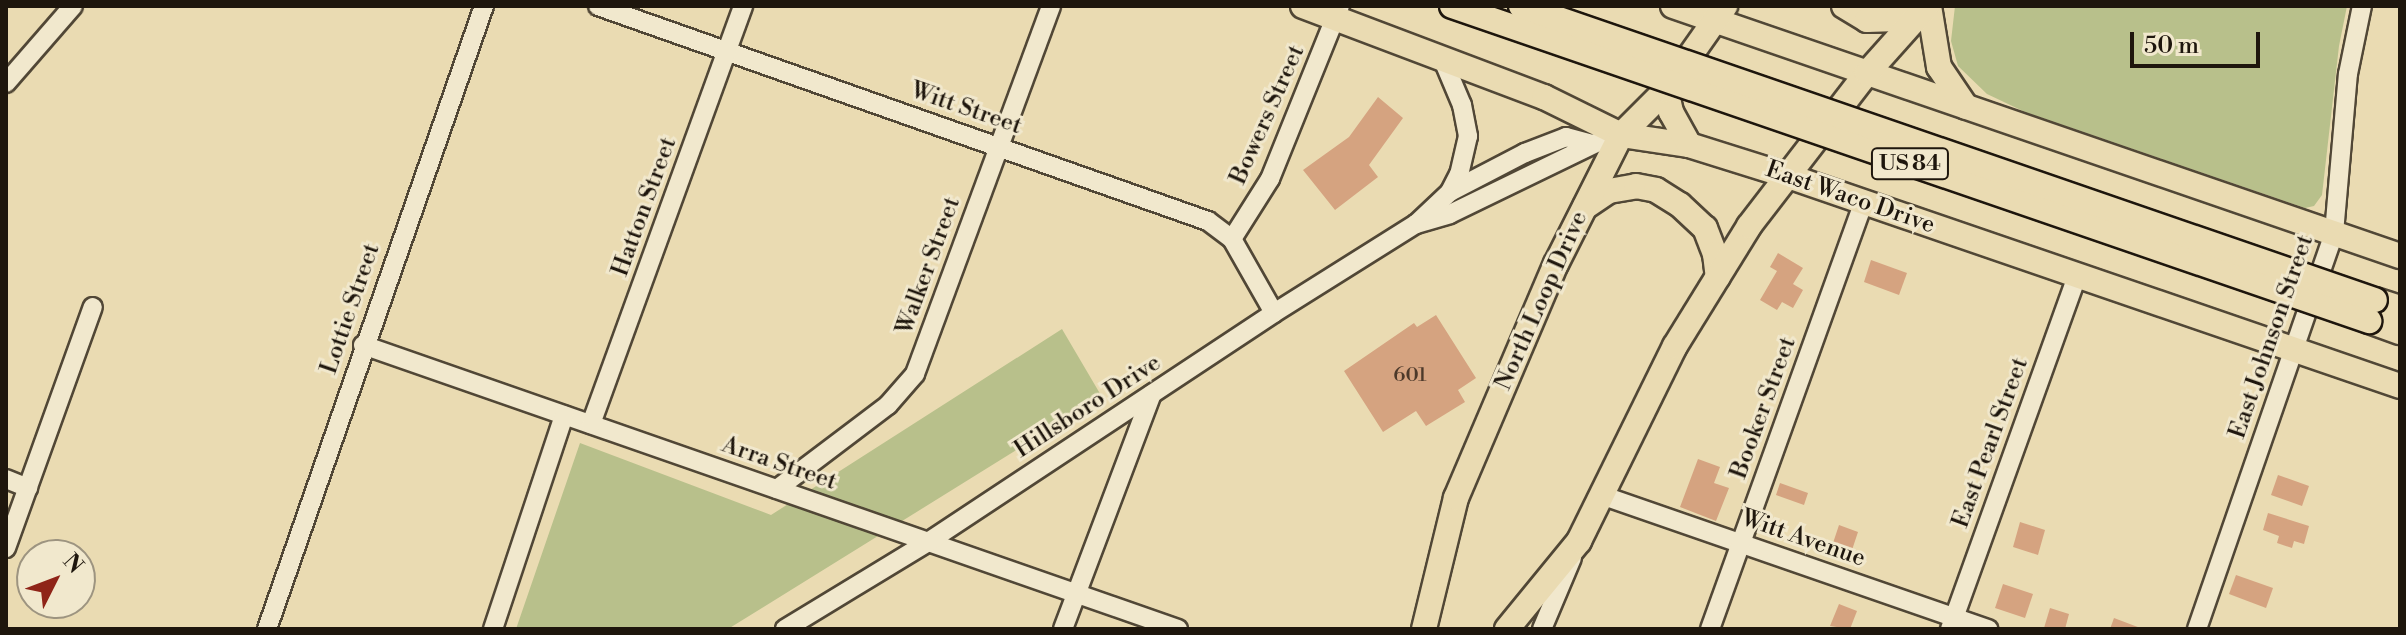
<!DOCTYPE html>
<style>
body{margin:0}
#map{position:relative;width:2406px;height:635px;overflow:hidden;background:#eadbb2;font-family:"Libre Bodoni",serif}
div>[style]{position:absolute}
.green>*{inset:0;background:#b8c08b}
.building>*{inset:0;background:#d5a380}
.roads{filter:drop-shadow(2px 0 #514736) drop-shadow(-2px 0 #514736) drop-shadow(0 2px #514736) drop-shadow(0 -2px #514736)}
.minor>*{height:18px;margin:-9px;padding:0 9px;transform-origin:9px;border-radius:9px;background:#f1e8cd}
.major>*{height:24px;margin:-12px;padding:0 12px;transform-origin:12px;border-radius:12px;background:#eadbb2}
.bridges{filter:drop-shadow(2px 0 #1e160d) drop-shadow(-2px 0 #1e160d) drop-shadow(0 2px #1e160d) drop-shadow(0 -2px #1e160d)}
.major-bridge>*{height:24px;margin:-12px;padding:0 12px;transform-origin:12px;border-radius:12px;background:#eadbb2}
span{translate:-50% -50%;white-space:nowrap;text-align:center;line-height:1.15;-webkit-text-stroke:6px #f1e8cd;paint-order:stroke}
.number-label{font-size:20px;color:#4c392a}
.number-label span{-webkit-text-stroke-width:0}
.shield-label span{padding:2px 6px;background:#f1e8cd;border:2px solid;border-radius:6px;-webkit-text-stroke-width:0}
.shield-label{font-size:22px;color:#1e160d;font-weight:700}
.street-label{font-size:24px;color:#1e160d}
.frame{position:absolute;inset:0;border:8px solid #1e160d;pointer-events:none}
.north{position:absolute;left:16px;top:539px;width:80px;height:80px;box-sizing:border-box;background:#f1e8cd;border:2px solid #9d9480;border-radius:50%;rotate:48deg;font-size:22px;font-weight:700;line-height:32px;text-align:center;color:#1e160d}
.north::after{content:'';display:block;margin:auto;width:28px;height:36px;background:#8f2418;clip-path:polygon(50% 0,100% 100%,50% 72%,0 100%)}
.scale{position:absolute;left:2130px;top:32px;width:130px;height:36px;box-sizing:border-box;border:4px solid #1e160d;border-top:0;padding-left:10px;font-size:24px;line-height:28px;white-space:nowrap;color:#1e160d;-webkit-text-stroke:6px #f1e8cd;paint-order:stroke}
</style>
<div id="map">
<div class="green">
<i style="clip-path:polygon(1955px 6px,2347px 6px,2339px 46px,2322px 195px,2314px 206px,2305px 208px,2025px 112px,1987px 94px,1958px 66px,1951px 41px)"></i>
<i style="clip-path:polygon(1062px 329px,1102px 397px,728px 629px,516px 629px,580px 443px,771px 515px)"></i>
</div>
<div class="building">
<i style="clip-path:polygon(1378px 97px,1403px 118px,1369px 165px,1378px 177px,1335px 210px,1303px 170px,1349px 137px)"></i>
<i style="clip-path:polygon(1778px 253px,1803px 268px,1793px 284px,1803px 290px,1793px 308px,1782px 302px,1777px 310px,1760px 300px,1777px 271px,1770px 267px)"></i>
<i style="clip-path:polygon(1871px 260px,1907px 273px,1899px 295px,1864px 282px)"></i>
<i style="clip-path:polygon(1436px 315px,1476px 378px,1458px 390px,1465px 402px,1426px 426px,1416px 411px,1383px 432px,1344px 371px,1414px 323px,1417px 327px)"></i>
<i style="clip-path:polygon(1698px 459px,1720px 467px,1714px 483px,1729px 488px,1716px 521px,1680px 507px)"></i>
<i style="clip-path:polygon(2278px 475px,2309px 486px,2302px 506px,2271px 495px)"></i>
<i style="clip-path:polygon(1780px 483px,1808px 493px,1804px 505px,1776px 495px)"></i>
<i style="clip-path:polygon(2268px 513px,2309px 526px,2304px 544px,2294px 541px,2292px 548px,2277px 543px,2279px 536px,2263px 530px)"></i>
<i style="clip-path:polygon(2020px 522px,2045px 530px,2038px 555px,2013px 547px)"></i>
<i style="clip-path:polygon(1839px 525px,1858px 532px,1851px 553px,1832px 546px)"></i>
<i style="clip-path:polygon(2236px 575px,2273px 588px,2266px 608px,2229px 594px)"></i>
<i style="clip-path:polygon(2003px 584px,2033px 594px,2025px 618px,1995px 608px)"></i>
<i style="clip-path:polygon(1839px 604px,1857px 611px,1850px 629px,1830px 626px)"></i>
<i style="clip-path:polygon(2050px 608px,2069px 614px,2065px 629px,2044px 628px)"></i>
<i style="clip-path:polygon(2114px 618px,2143px 629px,2110px 629px)"></i>
</div>
<div class="roads">
<div class="minor">
<i style="left:598px;top:6px;width:647px;rotate:19.42deg"></i>
<i style="left:1208px;top:221px;width:30px;rotate:37deg"></i>
<i style="left:1232px;top:239px;width:85px;rotate:60.4deg"></i>
<i style="left:1443px;top:60px;width:49px;rotate:67.1deg"></i>
<i style="left:1462px;top:105px;width:32px;rotate:79deg"></i>
<i style="left:1468px;top:136px;width:39px;rotate:103deg"></i>
<i style="left:1459px;top:174px;width:20px;rotate:117deg"></i>
<i style="left:6px;top:83px;width:102px;rotate:-49deg"></i>
<i style="left:1416px;top:224px;width:35px;rotate:-16deg"></i>
<i style="left:1450px;top:214px;width:165px;rotate:-25.9deg"></i>
<i style="left:1232px;top:239px;width:71px;rotate:-57.7deg"></i>
<i style="left:1270px;top:179px;width:187px;rotate:-68deg"></i>
<i style="left:363px;top:345px;width:863px;rotate:19.21deg"></i>
<i style="left:591px;top:424px;width:445px;rotate:-70deg"></i>
<i style="left:6px;top:479px;width:24px;rotate:22deg"></i>
<i style="left:777px;top:489px;width:139px;rotate:-37.1deg"></i>
<i style="left:888px;top:405px;width:41px;rotate:-48.9deg"></i>
<i style="left:915px;top:374px;width:392px;rotate:-69.7deg"></i>
<i style="left:1601px;top:495px;width:410px;rotate:19.1deg"></i>
<i style="left:6px;top:548px;width:256px;rotate:-70.2deg"></i>
<i style="left:267px;top:629px;width:660px;rotate:-70.8deg"></i>
<i style="left:493px;top:629px;width:225px;rotate:-71.6deg"></i>
<i style="left:785px;top:629px;width:167px;rotate:-31.3deg"></i>
<i style="left:928px;top:542px;width:415px;rotate:-33.5deg"></i>
<i style="left:1274px;top:313px;width:168px;rotate:-32.1deg"></i>
<i style="left:1416px;top:224px;width:47px;rotate:-43.3deg"></i>
<i style="left:1450px;top:192px;width:85px;rotate:-27.5deg"></i>
<i style="left:1525px;top:153px;width:44px;rotate:-21.3deg"></i>
<i style="left:1566px;top:137px;width:27px;rotate:15deg"></i>
<i style="left:1063px;top:629px;width:251px;rotate:-69.3deg"></i>
<i style="left:1542px;top:629px;width:77px;rotate:-67.1deg"></i>
<i style="left:1710px;top:629px;width:453px;rotate:-70.2deg"></i>
<i style="left:1950px;top:629px;width:377px;rotate:-70.2deg"></i>
<i style="left:2197px;top:629px;width:419px;rotate:-70.9deg"></i>
<i style="left:2334px;top:233px;width:160px;rotate:-85deg"></i>
<i style="left:2348px;top:74px;width:69px;rotate:-78.4deg"></i>
</div>
<div class="major">
<i style="left:1303px;top:6px;width:258px;rotate:20.7deg"></i>
<i style="left:1544px;top:97px;width:86px;rotate:26.3deg"></i>
<i style="left:1621px;top:135px;width:69px;rotate:8.4deg"></i>
<i style="left:1689px;top:145px;width:104px;rotate:17.4deg"></i>
<i style="left:1788px;top:176px;width:647px;rotate:18.94deg"></i>
<i style="left:1673px;top:6px;width:769px;rotate:18.98deg"></i>
<i style="left:1844px;top:6px;width:27px;rotate:31deg"></i>
<i style="left:1867px;top:20px;width:30px;rotate:-2deg"></i>
<i style="left:1897px;top:19px;width:25px;rotate:-23deg"></i>
<i style="left:1929px;top:6px;width:62px;rotate:80.7deg"></i>
<i style="left:1939px;top:67px;width:48px;rotate:56deg"></i>
<i style="left:1666px;top:90px;width:23px;rotate:77deg"></i>
<i style="left:1671px;top:112px;width:38px;rotate:61deg"></i>
<i style="left:1585px;top:207px;width:29px;rotate:-34deg"></i>
<i style="left:1609px;top:191px;width:27px;rotate:-10deg"></i>
<i style="left:1636px;top:186px;width:20px;rotate:11deg"></i>
<i style="left:1656px;top:190px;width:28px;rotate:32deg"></i>
<i style="left:1680px;top:205px;width:34px;rotate:43deg"></i>
<i style="left:1705px;top:228px;width:28px;rotate:69deg"></i>
<i style="left:1715px;top:254px;width:23px;rotate:83deg"></i>
<i style="left:2375px;top:300px;width:26px;rotate:18deg"></i>
<i style="left:2369px;top:321px;width:33px;rotate:20deg"></i>
<i style="left:1424px;top:629px;width:135px;rotate:-76.3deg"></i>
<i style="left:1456px;top:498px;width:254px;rotate:-66.9deg"></i>
<i style="left:1556px;top:264px;width:144px;rotate:-63.3deg"></i>
<i style="left:1621px;top:135px;width:64px;rotate:-45deg"></i>
<i style="left:1666px;top:90px;width:103px;rotate:-54.9deg"></i>
<i style="left:1507px;top:629px;width:114px;rotate:-50.7deg"></i>
<i style="left:1579px;top:541px;width:217px;rotate:-63.8deg"></i>
<i style="left:1675px;top:346px;width:141px;rotate:-58.3deg"></i>
<i style="left:1749px;top:226px;width:193px;rotate:-52.4deg"></i>
<i style="left:1867px;top:73px;width:90px;rotate:-48.2deg"></i>
</div>
</div>
<div class="bridges">
<div class="major-bridge">
<i style="left:1452px;top:6px;width:970px;rotate:18.96deg"></i>
<i style="left:1521px;top:6px;width:903px;rotate:19deg"></i>
</div>
</div>
<div class="number-label">
<span style="left:1410px;top:375px">601</span>
</div>
<div class="shield-label">
<span style="left:1910px;top:164px">US 84</span>
</div>
<div class="street-label">
<span style="left:966px;top:109px;rotate:19deg">Witt Street</span>
<span style="left:1268px;top:115px;rotate:-66deg">Bowers Street</span>
<span style="left:1850px;top:198px;rotate:19deg">East Waco Drive</span>
<span style="left:645px;top:207px;rotate:-70deg">Hatton Street</span>
<span style="left:929px;top:266px;rotate:-70deg">Walker Street</span>
<span style="left:1542px;top:301px;rotate:-66deg">North Loop Drive</span>
<span style="left:351px;top:309px;rotate:-71deg">Lottie Street</span>
<span style="left:2272px;top:337px;rotate:-71deg">East Johnson Street</span>
<span style="left:1088px;top:407px;rotate:-33deg">Hillsboro Drive</span>
<span style="left:1764px;top:408px;rotate:-70deg">Booker Street</span>
<span style="left:1991px;top:443px;rotate:-70deg">East Pearl Street</span>
<span style="left:779px;top:464px;rotate:19deg">Arra Street</span>
<span style="left:1803px;top:539px;rotate:19deg">Witt Avenue</span>
</div>
<div class="frame"></div>
<div class="north">N</div>
<div class="scale">50 m</div>
</div>
